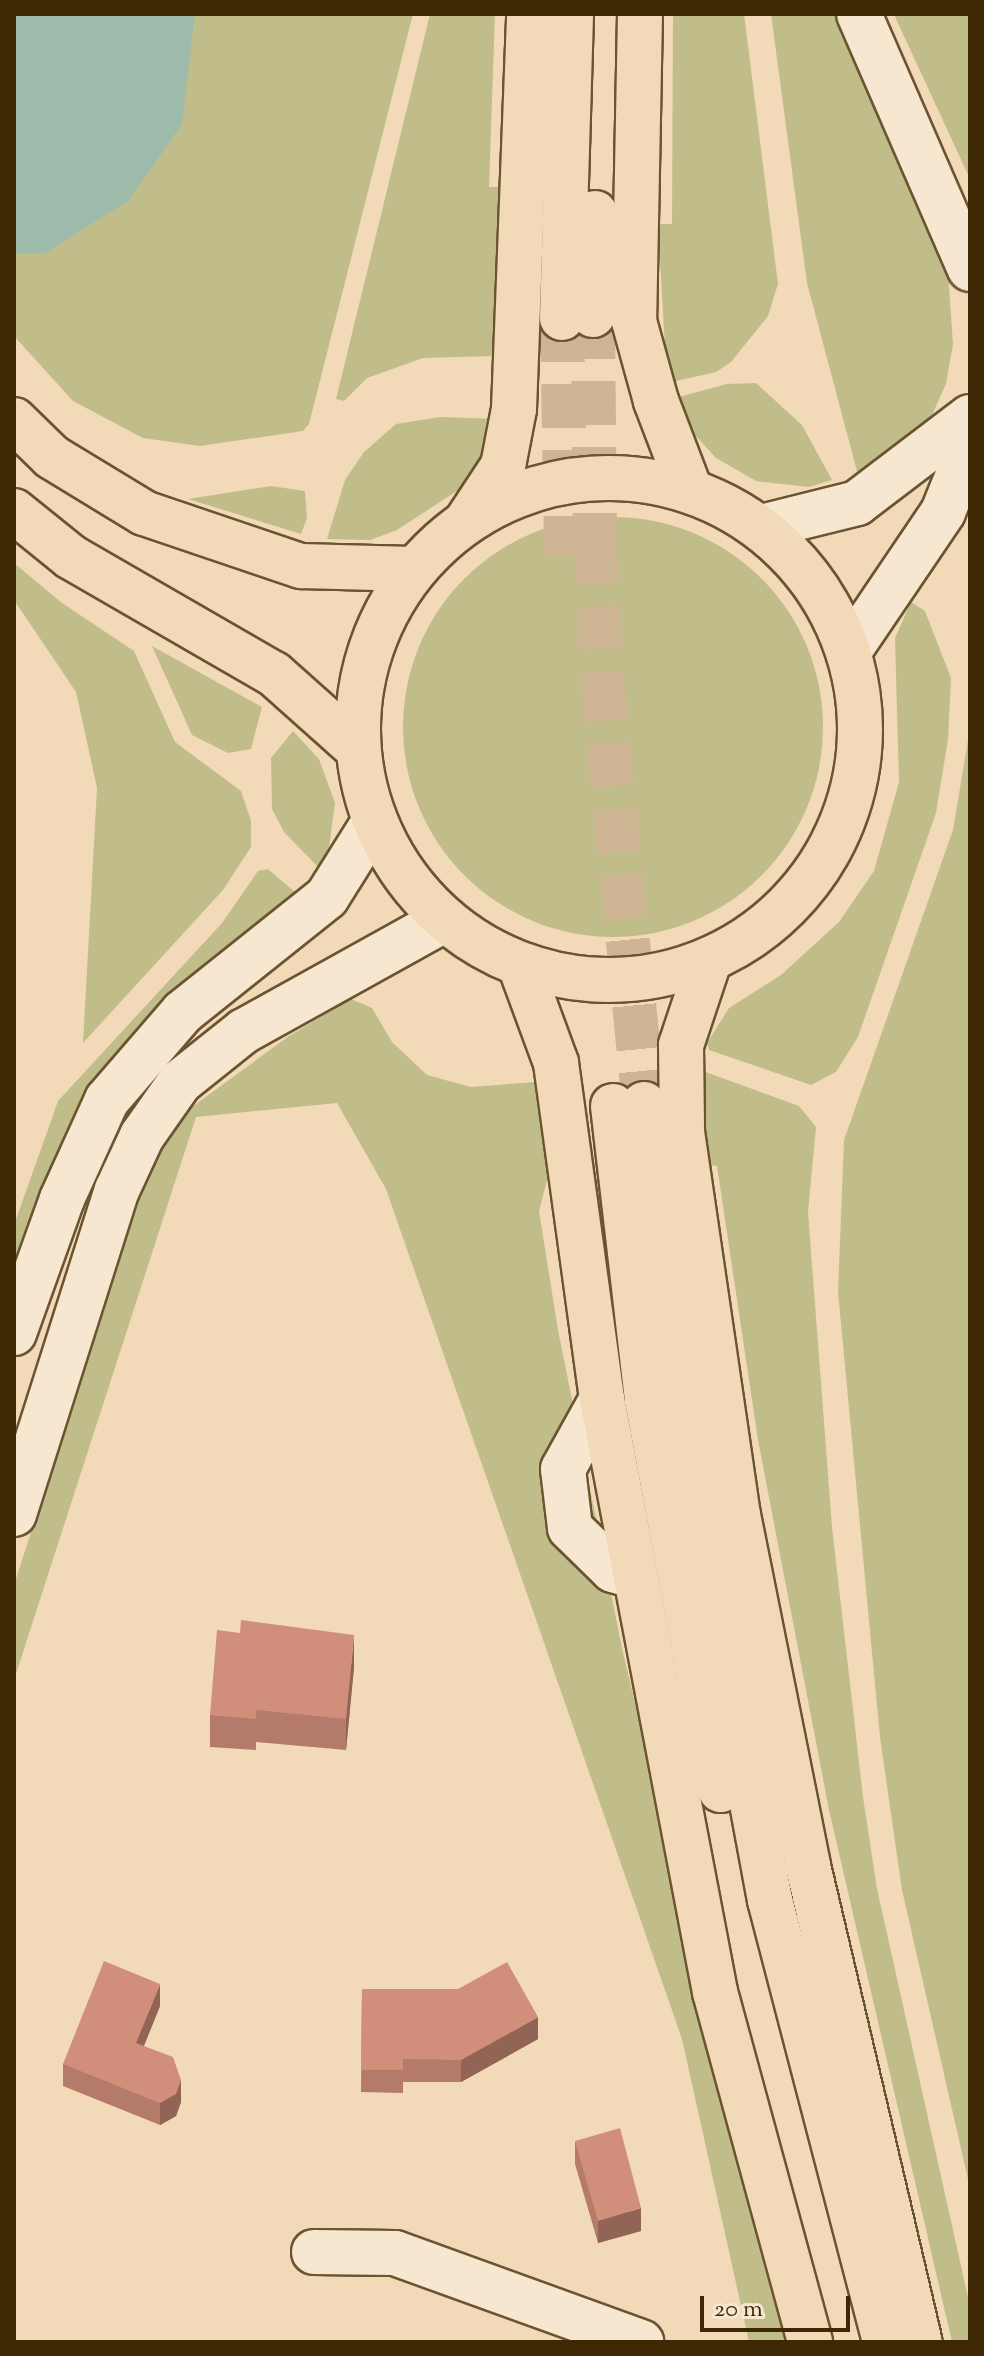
<!DOCTYPE html>
<style>
body{margin:0}
#map{position:relative;width:984px;height:2356px;overflow:hidden;background:#f2dab8;font-family:"Sorts Mill Goudy",serif}
div>[style]{position:absolute}
.green>*{inset:0;background:#c1bd8a}
.round{border-radius:50%}
.water>*{inset:0;background:#9cbbab}
.major-tunnel>*{height:44px;margin-top:-22px;transform-origin:0;background:repeating-linear-gradient(90deg,#ceb694 0 44px,transparent 0 66px)}
.roads{filter:drop-shadow(2px 0 #6b5430) drop-shadow(-2px 0 #6b5430) drop-shadow(0 2px #6b5430) drop-shadow(0 -2px #6b5430)}
.minor>*{height:44px;margin:-22px;padding:0 22px;transform-origin:22px;border-radius:22px;background:#f7e7d1}
.major>*{height:44px;margin:-22px;padding:0 22px;transform-origin:22px;border-radius:22px;background:#f2dab8}
.major>.ring{margin:-22px;padding:0;box-sizing:content-box;background:none;border:44px solid #f2dab8;border-radius:50%}
.wall>*{inset:0;background:#b47b6a}
.shaded-wall>*{inset:0;background:#926456}
.building>*{inset:0;background:#d18f7b}
span{translate:-50% -50%;white-space:nowrap;text-align:center;line-height:1.15;-webkit-text-stroke:6px #f7e7d1;paint-order:stroke}
.frame{position:absolute;inset:0;border:16px solid #3e2703;pointer-events:none}
.scale{position:absolute;left:700px;top:2296px;width:150px;height:36px;box-sizing:border-box;border:4px solid #3e2703;border-top:0;padding-left:10px;font-size:24px;line-height:28px;white-space:nowrap;color:#3e2703;-webkit-text-stroke:6px #f7e7d1;paint-order:stroke}
</style>
<div id="map">
<div class="green">
<i style="clip-path:polygon(14px 14px,413px 14px,309px 424px,303px 431px,200px 446px,143px 438px,73px 401px,14px 336px)"></i>
<i style="clip-path:polygon(430px 14px,495px 14px,489px 187px,500px 187px,496px 356px,423px 358px,367px 378px,344px 401px,336px 399px)"></i>
<i style="clip-path:polygon(673px 14px,744px 14px,778px 284px,768px 316px,731px 362px,716px 372px,667px 383px,658px 224px,672px 224px)"></i>
<i style="clip-path:polygon(771px 14px,834px 14px,948px 273px,953px 344px,946px 384px,932px 415px,912px 443px,858px 475px,807px 283px)"></i>
<i style="clip-path:polygon(894px 14px,970px 14px,970px 179px,897px 21px)"></i>
<i style="clip-path:polygon(756px 383px,802px 425px,832px 480px,809px 487px,756px 481px,716px 458px,682px 421px,675px 398px,727px 384px)"></i>
<i style="clip-path:polygon(440px 417px,499px 419px,503px 432px,466px 485px,397px 530px,370px 540px,327px 539px,345px 480px,364px 452px,396px 424px)"></i>
<i style="clip-path:polygon(271px 486px,305px 491px,307px 518px,301px 534px,188px 499px)"></i>
<i class="round" style="left:403px;top:517px;width:420px;height:420px"></i>
<i style="clip-path:polygon(14px 563px,62px 603px,134px 651px,175px 742px,241px 791px,251px 821px,251px 847px,223px 890px,83px 1043px,97px 788px,76px 692px,14px 600px)"></i>
<i style="clip-path:polygon(911px 602px,925px 611px,951px 678px,948px 739px,936px 813px,858px 1037px,836px 1072px,811px 1085px,709px 1050px,707px 1043px,729px 1008px,781px 975px,839px 922px,874px 871px,899px 782px,895px 638px)"></i>
<i style="clip-path:polygon(152px 646px,262px 707px,251px 749px,228px 753px,192px 735px)"></i>
<i style="clip-path:polygon(970px 728px,970px 2188px,902px 1890px,880px 1737px,838px 1292px,844px 1140px,953px 830px)"></i>
<i style="clip-path:polygon(293px 731px,319px 759px,335px 803px,328px 855px,318px 867px,284px 832px,272px 809px,271px 758px)"></i>
<i style="clip-path:polygon(268px 869px,296px 893px,111px 1061px,65px 1136px,14px 1277px,14px 1225px,58px 1101px,222px 923px,258px 871px)"></i>
<i style="clip-path:polygon(351px 999px,372px 1008px,392px 1042px,427px 1075px,471px 1087px,535px 1082px,549px 1173px,539px 1211px,558px 1330px,622px 1648px,785px 2342px,749px 2342px,682px 2039px,386px 1189px,337px 1103px,196px 1117px,14px 1680px,14px 1585px,134px 1213px,162px 1148px,192px 1107px,289px 1036px)"></i>
<i style="clip-path:polygon(692px 1067px,799px 1106px,816px 1127px,808px 1212px,832px 1527px,863px 1797px,877px 1889px,970px 2306px,970px 2342px,952px 2342px,829px 1810px,758px 1440px,717px 1166px,699px 1163px)"></i>
</div>
<div class="water">
<i style="clip-path:polygon(14px 14px,195px 14px,182px 124px,128px 201px,45px 253px,14px 254px)"></i>
</div>
<div class="major-tunnel">
<i style="left:593px;top:315px;width:225px;rotate:89.5deg"></i>
<i style="left:595px;top:540px;width:137px;rotate:87.1deg"></i>
<i style="left:602px;top:677px;width:429px;rotate:84.4deg"></i>
<i style="left:562px;top:318px;width:237px;rotate:89deg"></i>
</div>
<div class="roads">
<div class="minor">
<i style="left:859px;top:14px;width:278px;rotate:66.5deg"></i>
<i style="left:761px;top:527px;width:99px;rotate:-14deg"></i>
<i style="left:857px;top:503px;width:142px;rotate:-37.3deg"></i>
<i style="left:849px;top:651px;width:168px;rotate:-55.9deg"></i>
<i style="left:943px;top:512px;width:56px;rotate:-68deg"></i>
<i style="left:964px;top:460px;width:36px;rotate:-81deg"></i>
<i style="left:14px;top:1333px;width:142px;rotate:-70.3deg"></i>
<i style="left:62px;top:1199px;width:109px;rotate:-65.6deg"></i>
<i style="left:107px;top:1100px;width:116px;rotate:-49.2deg"></i>
<i style="left:183px;top:1012px;width:184px;rotate:-38.6deg"></i>
<i style="left:327px;top:897px;width:89px;rotate:-57.9deg"></i>
<i style="left:602px;top:1399px;width:80px;rotate:119.1deg"></i>
<i style="left:563px;top:1469px;width:59px;rotate:83.2deg"></i>
<i style="left:570px;top:1528px;width:60px;rotate:44.3deg"></i>
<i style="left:613px;top:1570px;width:22px;rotate:16deg"></i>
<i style="left:14px;top:1514px;width:340px;rotate:-72.4deg"></i>
<i style="left:117px;top:1190px;width:60px;rotate:-65.2deg"></i>
<i style="left:142px;top:1136px;width:66px;rotate:-54.9deg"></i>
<i style="left:180px;top:1082px;width:82px;rotate:-38.6deg"></i>
<i style="left:244px;top:1031px;width:229px;rotate:-29deg"></i>
<i style="left:314px;top:2252px;width:81px;rotate:0.7deg"></i>
<i style="left:395px;top:2253px;width:262px;rotate:19.9deg"></i>
</div>
<div class="major">
<i style="left:640px;top:14px;width:307px;rotate:91.1deg"></i>
<i style="left:634px;top:321px;width:83px;rotate:74.6deg"></i>
<i style="left:656px;top:401px;width:95px;rotate:69.1deg"></i>
<i style="left:593px;top:315px;width:102px;rotate:-88.9deg"></i>
<i style="left:562px;top:318px;width:304px;rotate:-88.3deg"></i>
<i style="left:14px;top:420px;width:53px;rotate:44.2deg"></i>
<i style="left:52px;top:457px;width:108px;rotate:31.3deg"></i>
<i style="left:144px;top:513px;width:166px;rotate:18.7deg"></i>
<i style="left:301px;top:566px;width:112px;rotate:1.5deg"></i>
<i class="ring" style="left:358px;top:478px;width:458px;height:458px"></i>
<i style="left:14px;top:511px;width:73px;rotate:38.9deg"></i>
<i style="left:71px;top:557px;width:234px;rotate:30deg"></i>
<i style="left:274px;top:674px;width:111px;rotate:41.7deg"></i>
<i style="left:468px;top:519px;width:64px;rotate:-56.6deg"></i>
<i style="left:503px;top:466px;width:58px;rotate:-79.1deg"></i>
<i style="left:514px;top:409px;width:395px;rotate:-87.8deg"></i>
<i style="left:709px;top:961px;width:89px;rotate:108.4deg"></i>
<i style="left:681px;top:1045px;width:87px;rotate:89.3deg"></i>
<i style="left:682px;top:1132px;width:387px;rotate:81.7deg"></i>
<i style="left:738px;top:1515px;width:358px;rotate:78.7deg"></i>
<i style="left:808px;top:1866px;width:489px;rotate:76.8deg"></i>
<i style="left:520px;top:965px;width:104px;rotate:69.8deg"></i>
<i style="left:556px;top:1063px;width:339px;rotate:82.2deg"></i>
<i style="left:602px;top:1399px;width:604px;rotate:79.21deg"></i>
<i style="left:715px;top:1992px;width:363px;rotate:74.8deg"></i>
<i style="left:644px;top:1104px;width:400px;rotate:82.5deg"></i>
<i style="left:696px;top:1501px;width:406px;rotate:79.5deg"></i>
<i style="left:770px;top:1900px;width:457px;rotate:75.4deg"></i>
<i style="left:613px;top:1106px;width:296px;rotate:83.4deg"></i>
<i style="left:647px;top:1400px;width:397px;rotate:79.3deg"></i>
</div>
</div>
<div class="wall">
<i style="clip-path:polygon(354px 1667px,346px 1750px,256px 1742px,256px 1750px,210px 1747px,210px 1715px)"></i>
<i style="clip-path:polygon(362px 1989px,538px 2039px,461px 2082px,403px 2082px,403px 2093px,361px 2092px)"></i>
<i style="clip-path:polygon(160px 2006px,144px 2046px,181px 2102px,176px 2116px,160px 2125px,63px 2086px,63px 2064px)"></i>
<i style="clip-path:polygon(575px 2141px,641px 2231px,598px 2243px,575px 2164px)"></i>
</div>
<div class="shaded-wall">
<i style="clip-path:polygon(354px 1635px,354px 1667px,346px 1750px,346px 1719px)"></i>
<i style="clip-path:polygon(160px 1984px,160px 2006px,136px 2065px,136px 2043px)"></i>
<i style="clip-path:polygon(538px 2017px,538px 2039px,461px 2082px,461px 2060px)"></i>
<i style="clip-path:polygon(181px 2080px,181px 2102px,176px 2116px,160px 2125px,160px 2103px)"></i>
<i style="clip-path:polygon(641px 2208px,641px 2231px,598px 2243px,598px 2221px)"></i>
</div>
<div class="building">
<i style="clip-path:polygon(241px 1620px,354px 1635px,346px 1719px,256px 1710px,256px 1719px,210px 1715px,217px 1630px,240px 1633px)"></i>
<i style="clip-path:polygon(104px 1961px,160px 1984px,136px 2043px,173px 2057px,181px 2080px,176px 2094px,160px 2103px,63px 2064px)"></i>
<i style="clip-path:polygon(507px 1962px,538px 2017px,461px 2060px,403px 2059px,403px 2070px,361px 2070px,362px 1989px,458px 1989px)"></i>
<i style="clip-path:polygon(620px 2128px,641px 2208px,598px 2221px,575px 2141px)"></i>
</div>
<div class="frame"></div>
<div class="scale">20 m</div>
</div>
